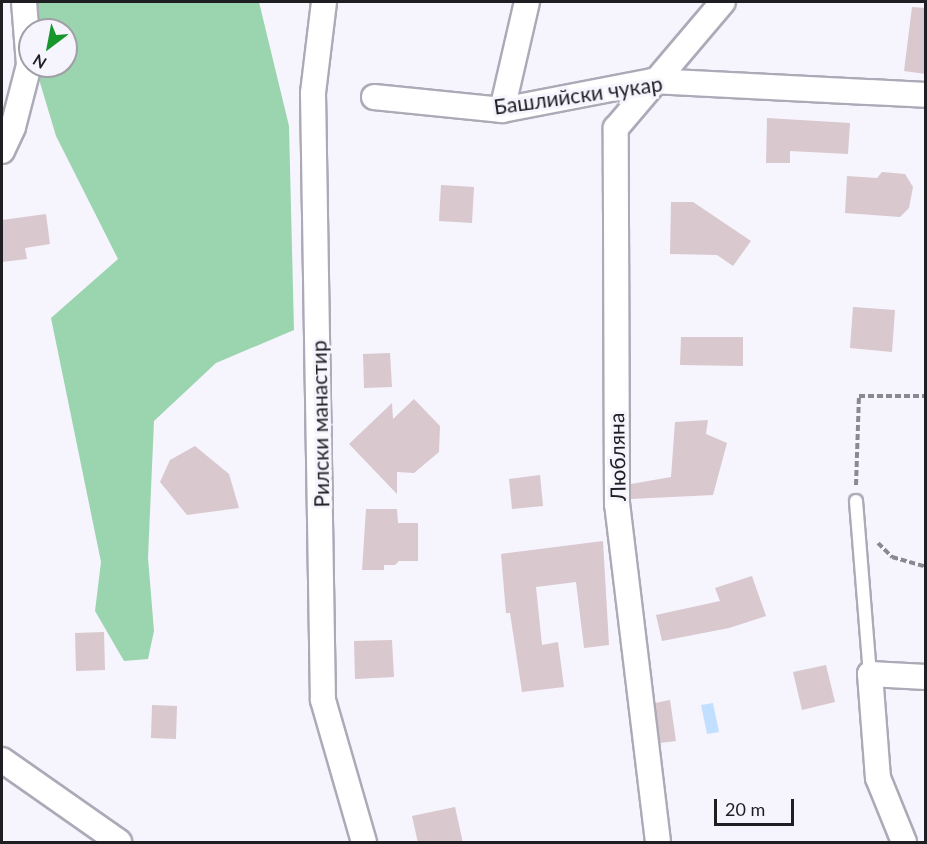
<!DOCTYPE html>
<meta charset="utf-8">
<style>
body{margin:0}
#map{position:relative;width:927px;height:844px;overflow:hidden;background:#f6f4fd;font-family:Lato,sans-serif}
div>[style]{position:absolute}
.green>*{inset:0;background:#9bd5b0}
.water>*{inset:0;background:#c2dfff}
.building>*{inset:0;background:#d9c8ce}
.path>*{height:4px;margin-top:-2px;transform-origin:0;background:repeating-linear-gradient(90deg,#8b8990 0 6px,transparent 0 9px)}
.roads{filter:drop-shadow(2px 0 #adaab8) drop-shadow(-2px 0 #adaab8) drop-shadow(0 2px #adaab8) drop-shadow(0 -2px #adaab8)}
.lane>*{height:12px;margin:-6px;padding:0 6px;transform-origin:6px;border-radius:6px;background:#fff}
.street>*{height:24px;margin:-12px;padding:0 12px;transform-origin:12px;border-radius:12px;background:#fff}
span{translate:-50% -50%;white-space:nowrap;text-align:center;line-height:1.15;-webkit-text-stroke:6px #f6f4fd;paint-order:stroke}
.street-label{font-size:21px;color:#1f1e23}
.frame{position:absolute;inset:0;border:3px solid #1f1e23;pointer-events:none}
.north{position:absolute;left:18px;top:18px;width:60px;height:60px;box-sizing:border-box;background:#f6f4fd;border:2px solid #a09ea6;border-radius:50%;rotate:212deg;font-size:16px;font-weight:700;line-height:24px;text-align:center;color:#1f1e23}
.north::after{content:'';display:block;margin:auto;width:21px;height:27px;background:#17972b;clip-path:polygon(50% 0,100% 100%,50% 72%,0 100%)}
.scale{position:absolute;left:714px;top:799px;width:80px;height:27px;box-sizing:border-box;border:3px solid #1f1e23;border-top:0;padding-left:8px;font-size:18px;line-height:21px;white-space:nowrap;color:#1f1e23;-webkit-text-stroke:4px #f6f4fd;paint-order:stroke}
</style>
<div id="map">
<div class="green">
<i style="clip-path:polygon(16px 2px,259px 2px,289px 126px,294px 330px,216px 363px,154px 421px,148px 558px,154px 631px,148px 659px,124px 661px,95px 611px,101px 562px,51px 318px,118px 259px,56px 136px,35px 66px,66px 66px,66px 30px,30px 30px)"></i>
</div>
<div class="water">
<i style="clip-path:polygon(713px 703px,719px 732px,707px 734px,701px 705px)"></i>
</div>
<div class="building">
<i style="clip-path:polygon(912px 7px,926px 8px,926px 74px,904px 71px)"></i>
<i style="clip-path:polygon(767px 118px,850px 123px,848px 154px,790px 151px,790px 163px,766px 163px)"></i>
<i style="clip-path:polygon(882px 172px,905px 174px,913px 187px,909px 208px,900px 217px,845px 213px,847px 176px,877px 178px)"></i>
<i style="clip-path:polygon(441px 185px,474px 187px,472px 223px,439px 221px)"></i>
<i style="clip-path:polygon(671px 202px,693px 202px,751px 241px,733px 266px,717px 255px,670px 254px)"></i>
<i style="clip-path:polygon(46px 214px,50px 244px,25px 248px,27px 259px,2px 262px,2px 220px)"></i>
<i style="clip-path:polygon(853px 307px,895px 310px,892px 352px,850px 348px)"></i>
<i style="clip-path:polygon(681px 337px,743px 337px,743px 366px,680px 365px)"></i>
<i style="clip-path:polygon(390px 353px,392px 387px,364px 388px,363px 354px)"></i>
<i style="clip-path:polygon(414px 399px,440px 426px,439px 452px,414px 473px,397px 472px,397px 494px,349px 444px,392px 403px,393px 419px)"></i>
<i style="clip-path:polygon(708px 420px,706px 434px,727px 443px,713px 495px,631px 499px,631px 484px,671px 477px,675px 422px)"></i>
<i style="clip-path:polygon(195px 446px,229px 474px,239px 508px,187px 515px,160px 482px,170px 460px)"></i>
<i style="clip-path:polygon(540px 475px,543px 506px,512px 509px,509px 479px)"></i>
<i style="clip-path:polygon(366px 509px,397px 509px,398px 523px,418px 523px,418px 561px,399px 561px,395px 565px,384px 565px,384px 570px,362px 570px)"></i>
<i style="clip-path:polygon(603px 541px,609px 645px,584px 648px,576px 582px,536px 587px,542px 645px,558px 642px,564px 687px,522px 692px,510px 613px,506px 613px,501px 554px)"></i>
<i style="clip-path:polygon(752px 576px,766px 616px,729px 628px,662px 641px,656px 615px,720px 601px,715px 588px)"></i>
<i style="clip-path:polygon(104px 632px,105px 670px,76px 671px,75px 633px)"></i>
<i style="clip-path:polygon(392px 640px,394px 677px,355px 679px,354px 641px)"></i>
<i style="clip-path:polygon(826px 665px,835px 702px,802px 710px,793px 672px)"></i>
<i style="clip-path:polygon(670px 700px,676px 741px,660px 743px,655px 703px)"></i>
<i style="clip-path:polygon(152px 705px,177px 706px,176px 739px,151px 738px)"></i>
<i style="clip-path:polygon(455px 807px,463px 843px,418px 843px,412px 816px)"></i>
</div>
<div class="path">
<i style="left:856px;top:485px;width:89px;rotate:-88.1deg"></i>
<i style="left:859px;top:396px;width:67px"></i>
<i style="left:878px;top:543px;width:20px;rotate:45deg"></i>
<i style="left:892px;top:557px;width:35px;rotate:16deg"></i>
</div>
<div class="roads">
<div class="lane">
<i style="left:856px;top:501px;width:174px;rotate:85.4deg"></i>
</div>
<div class="street">
<i style="left:324px;top:2px;width:92px;rotate:96.9deg"></i>
<i style="left:313px;top:93px;width:607px;rotate:89.06deg"></i>
<i style="left:323px;top:700px;width:148px;rotate:73.9deg"></i>
<i style="left:374px;top:97px;width:129px;rotate:5.8deg"></i>
<i style="left:502px;top:110px;width:153px;rotate:-10.9deg"></i>
<i style="left:652px;top:81px;width:274px;rotate:2.9deg"></i>
<i style="left:502px;top:110px;width:111px;rotate:-77deg"></i>
<i style="left:2px;top:151px;width:26px;rotate:-65deg"></i>
<i style="left:13px;top:127px;width:64px;rotate:-75.5deg"></i>
<i style="left:29px;top:65px;width:63px;rotate:-94.5deg"></i>
<i style="left:2px;top:760px;width:143px;rotate:35deg"></i>
<i style="left:658px;top:842px;width:339px;rotate:-96.9deg"></i>
<i style="left:617px;top:505px;width:377px;rotate:-90.2deg"></i>
<i style="left:616px;top:128px;width:165px;rotate:-49.7deg"></i>
<i style="left:904px;top:842px;width:69px;rotate:-112.1deg"></i>
<i style="left:878px;top:778px;width:104px;rotate:-94.4deg"></i>
<i style="left:870px;top:674px;width:56px;rotate:3.1deg"></i>
</div>
</div>
<div class="street-label">
<span style="left:578px;top:95px;rotate:-8deg">Башлийски чукар</span>
<span style="left:320px;top:424px;rotate:-91deg">Рилски манастир</span>
<span style="left:617px;top:457px;rotate:-91deg">Любляна</span>
</div>
<div class="frame"></div>
<div class="north">N</div>
<div class="scale">20 m</div>
</div>
